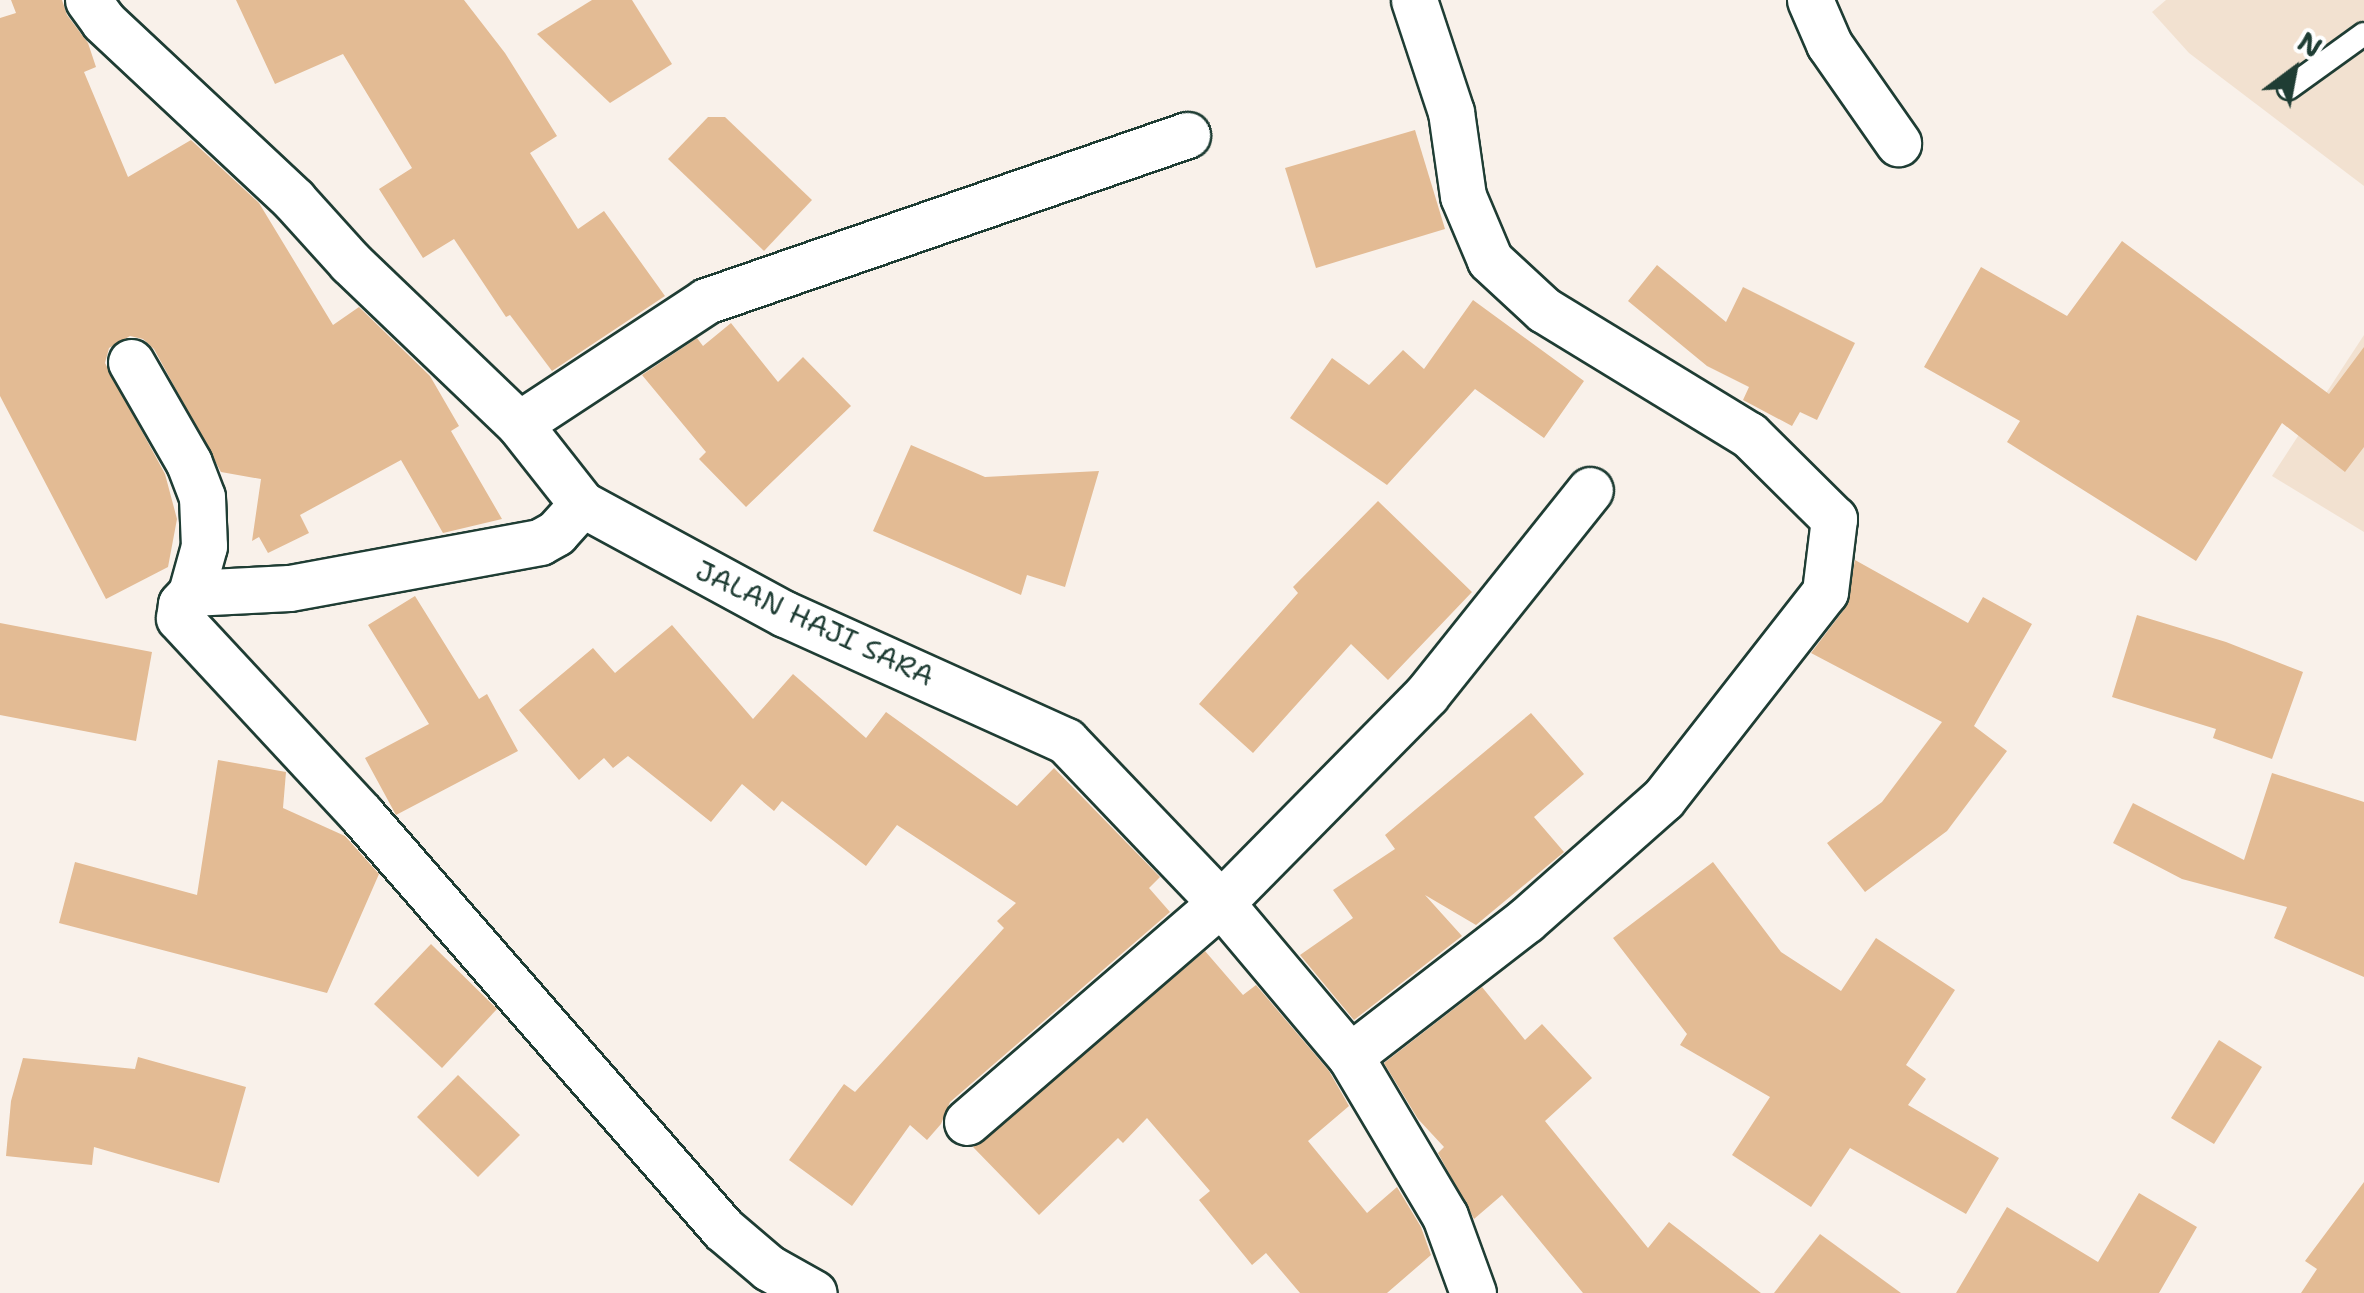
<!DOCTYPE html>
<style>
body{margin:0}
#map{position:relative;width:2364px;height:1293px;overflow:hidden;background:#f9f1ea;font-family:"Shantell Sans",sans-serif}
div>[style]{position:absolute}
.built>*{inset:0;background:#f2e1d0}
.building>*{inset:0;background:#e3bb94}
.roads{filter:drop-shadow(2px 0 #1f3d34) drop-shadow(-2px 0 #1f3d34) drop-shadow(0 2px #1f3d34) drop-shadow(0 -2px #1f3d34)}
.service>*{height:22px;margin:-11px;padding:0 11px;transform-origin:11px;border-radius:11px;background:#fff}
.minor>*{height:45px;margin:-22.5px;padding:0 22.5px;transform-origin:22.5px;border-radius:22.5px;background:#fff}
span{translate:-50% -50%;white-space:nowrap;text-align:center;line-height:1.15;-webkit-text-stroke:8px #fff;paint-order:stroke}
.street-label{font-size:28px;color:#1f3d34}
.north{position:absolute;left:2244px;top:20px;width:100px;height:100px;-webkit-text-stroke:8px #fff;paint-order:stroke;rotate:32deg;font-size:28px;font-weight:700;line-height:40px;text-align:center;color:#1f3d34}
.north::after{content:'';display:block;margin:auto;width:35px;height:45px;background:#1f3d34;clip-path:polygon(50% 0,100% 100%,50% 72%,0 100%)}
</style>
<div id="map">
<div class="built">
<i style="clip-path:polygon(2166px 0,2364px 0,2364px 186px,2189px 53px,2152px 12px)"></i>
<i style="clip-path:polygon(2364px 335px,2364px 532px,2272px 476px)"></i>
</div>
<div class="building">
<i style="clip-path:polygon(11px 0,62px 0,67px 15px,88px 43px,96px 67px,84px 72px,128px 177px,191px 140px,259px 203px,333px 325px,359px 307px,430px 376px,459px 426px,451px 431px,502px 519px,443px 533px,401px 460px,300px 515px,309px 533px,268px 553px,259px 537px,252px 541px,261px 479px,221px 472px,154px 349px,143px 339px,130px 336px,109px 348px,105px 363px,165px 474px,177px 519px,168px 567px,106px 599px,0 396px,0 18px,16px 13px)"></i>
<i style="clip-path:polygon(236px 0,464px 0,505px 53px,557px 136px,530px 153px,578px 229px,604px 211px,665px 296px,552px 371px,510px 315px,506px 317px,454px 239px,423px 258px,379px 189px,412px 168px,343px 54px,275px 84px)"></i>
<i style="clip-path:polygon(592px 0,632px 0,672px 64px,610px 103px,537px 34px)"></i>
<i style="clip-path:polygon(708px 117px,725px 117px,812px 200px,764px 251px,668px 159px)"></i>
<i style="clip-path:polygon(1415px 130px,1445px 229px,1316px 268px,1285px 168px)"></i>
<i style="clip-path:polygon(2122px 241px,2329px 394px,2364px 347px,2364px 447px,2345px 472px,2282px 423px,2196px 561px,2007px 442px,2020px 421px,1924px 367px,1981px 267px,2067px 316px)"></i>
<i style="clip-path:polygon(1657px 265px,1726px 322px,1743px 287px,1855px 343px,1817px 420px,1800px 412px,1792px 426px,1743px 400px,1749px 387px,1707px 366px,1628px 301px)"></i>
<i style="clip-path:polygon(1473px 300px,1584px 381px,1544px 438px,1475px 389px,1387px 485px,1290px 418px,1332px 358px,1369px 385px,1403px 350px,1424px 369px)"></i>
<i style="clip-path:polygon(731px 323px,778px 382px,803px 357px,851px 406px,746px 507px,699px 459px,706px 452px,642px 375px,697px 338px,703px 346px)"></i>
<i style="clip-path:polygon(911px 445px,985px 477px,1099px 471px,1065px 587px,1027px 575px,1021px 595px,873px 531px)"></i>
<i style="clip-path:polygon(1378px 501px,1472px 592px,1388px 680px,1351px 644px,1253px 753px,1199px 704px,1298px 593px,1293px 587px)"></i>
<i style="clip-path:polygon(1855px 560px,1968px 623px,1983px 597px,2032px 624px,1974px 726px,2007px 751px,1947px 831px,1865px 892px,1827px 843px,1882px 802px,1942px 722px,1811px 653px,1846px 607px)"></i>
<i style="clip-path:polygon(415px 596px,479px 699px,487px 694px,518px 751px,396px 815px,365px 758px,429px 724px,368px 625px)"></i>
<i style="clip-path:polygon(2137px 615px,2226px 642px,2303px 672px,2272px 759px,2213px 738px,2216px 729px,2112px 697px)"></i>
<i style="clip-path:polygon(0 623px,152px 652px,136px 741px,0 715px)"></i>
<i style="clip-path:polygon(672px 625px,753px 719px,793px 674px,866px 738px,886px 712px,1017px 806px,1054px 768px,1160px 877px,1149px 888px,1170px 912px,950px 1102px,941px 1124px,927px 1140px,910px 1125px,852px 1206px,789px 1160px,844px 1084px,855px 1092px,1004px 928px,997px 921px,1016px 903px,897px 825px,866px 866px,782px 801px,774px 811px,742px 784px,711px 822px,628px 756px,613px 768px,604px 758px,579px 780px,519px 710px,593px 648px,615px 673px)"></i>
<i style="clip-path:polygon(1531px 713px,1584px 774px,1534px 817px,1564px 852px,1476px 925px,1425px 895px,1462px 936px,1354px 1020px,1300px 955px,1353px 918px,1333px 890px,1395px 849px,1385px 835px)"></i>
<i style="clip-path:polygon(218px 760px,286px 772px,283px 808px,345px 836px,379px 874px,327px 993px,59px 923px,75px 862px,197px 895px)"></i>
<i style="clip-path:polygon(2272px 773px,2364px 802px,2364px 977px,2274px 938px,2287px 907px,2182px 879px,2113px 843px,2133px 803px,2244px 860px)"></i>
<i style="clip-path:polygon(1713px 862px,1781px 952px,1841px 991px,1876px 938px,1955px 990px,1906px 1065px,1926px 1079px,1908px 1105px,1999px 1158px,1966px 1214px,1850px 1148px,1811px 1207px,1732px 1155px,1770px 1097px,1680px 1045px,1687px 1034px,1613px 938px)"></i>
<i style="clip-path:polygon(431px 944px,497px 1009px,442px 1068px,374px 1004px)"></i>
<i style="clip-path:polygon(1205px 951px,1243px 995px,1256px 985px,1329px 1071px,1349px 1106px,1308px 1141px,1367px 1213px,1397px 1187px,1421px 1227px,1431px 1255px,1387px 1293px,1300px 1293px,1266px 1253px,1252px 1265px,1199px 1200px,1210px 1191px,1147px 1118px,1123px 1143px,1118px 1138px,1039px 1215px,973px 1147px)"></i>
<i style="clip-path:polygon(1482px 987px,1525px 1040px,1542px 1024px,1592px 1078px,1545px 1121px,1648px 1248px,1669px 1222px,1761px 1293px,1583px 1293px,1502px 1195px,1474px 1219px,1438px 1153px,1444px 1147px,1418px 1119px,1384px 1063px)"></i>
<i style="clip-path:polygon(2219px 1040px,2262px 1067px,2214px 1144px,2171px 1118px)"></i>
<i style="clip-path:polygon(138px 1057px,246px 1087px,219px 1183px,94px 1147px,92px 1165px,6px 1156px,11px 1101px,23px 1058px,135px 1069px)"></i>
<i style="clip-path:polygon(458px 1075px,520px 1135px,478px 1177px,417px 1117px)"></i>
<i style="clip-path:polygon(2364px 1182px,2364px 1293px,2301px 1293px,2317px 1269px,2305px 1261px)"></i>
<i style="clip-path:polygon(2139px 1193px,2197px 1227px,2159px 1293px,1956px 1293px,2007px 1207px,2098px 1262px)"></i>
<i style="clip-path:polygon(1820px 1234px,1901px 1293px,1774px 1293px)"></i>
</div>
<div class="roads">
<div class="service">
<i style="left:2289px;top:88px;width:92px;rotate:-35.8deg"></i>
</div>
<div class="minor">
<i style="left:88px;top:0;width:26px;rotate:54deg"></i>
<i style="left:103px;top:21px;width:262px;rotate:43.1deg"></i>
<i style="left:294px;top:200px;width:84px;rotate:47.9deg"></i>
<i style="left:350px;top:262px;width:234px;rotate:43.8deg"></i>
<i style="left:519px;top:424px;width:102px;rotate:51.8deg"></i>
<i style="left:582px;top:504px;width:231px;rotate:28.5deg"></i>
<i style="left:785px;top:614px;width:308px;rotate:24.3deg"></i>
<i style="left:1066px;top:741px;width:224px;rotate:46.3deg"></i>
<i style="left:1221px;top:903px;width:200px;rotate:49.9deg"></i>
<i style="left:1350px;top:1056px;width:186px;rotate:59.3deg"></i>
<i style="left:1445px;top:1216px;width:82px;rotate:70deg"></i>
<i style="left:1810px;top:0;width:48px;rotate:66.6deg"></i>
<i style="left:1829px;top:44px;width:121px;rotate:55.1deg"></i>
<i style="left:131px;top:362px;width:116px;rotate:60.1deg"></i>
<i style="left:189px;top:463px;width:36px;rotate:69deg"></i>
<i style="left:202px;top:497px;width:49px;rotate:87.7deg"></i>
<i style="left:204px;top:546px;width:49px;rotate:105.5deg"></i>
<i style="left:519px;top:424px;width:224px;rotate:-33.3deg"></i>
<i style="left:706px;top:301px;width:509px;rotate:-19.04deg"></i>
<i style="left:582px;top:504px;width:39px;rotate:132deg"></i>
<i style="left:556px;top:533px;width:18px;rotate:151deg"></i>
<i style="left:540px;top:542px;width:255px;rotate:169.6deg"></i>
<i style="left:289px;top:588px;width:98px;rotate:177.1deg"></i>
<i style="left:191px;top:593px;width:15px;rotate:132deg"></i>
<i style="left:181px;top:604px;width:14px;rotate:98deg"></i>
<i style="left:179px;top:618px;width:267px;rotate:47.1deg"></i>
<i style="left:361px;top:814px;width:551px;rotate:48.9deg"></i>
<i style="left:723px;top:1229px;width:60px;rotate:40.3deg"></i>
<i style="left:769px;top:1268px;width:51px;rotate:29.1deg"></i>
<i style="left:1350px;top:1056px;width:222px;rotate:-37.7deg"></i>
<i style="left:1526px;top:920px;width:183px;rotate:-41.5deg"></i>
<i style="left:1663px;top:799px;width:263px;rotate:-52deg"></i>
<i style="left:1825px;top:592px;width:74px;rotate:-83deg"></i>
<i style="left:1834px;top:519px;width:120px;rotate:-135.3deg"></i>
<i style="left:1749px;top:435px;width:240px;rotate:-148.6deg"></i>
<i style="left:1544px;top:310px;width:74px;rotate:-137.2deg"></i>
<i style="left:1490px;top:260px;width:69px;rotate:-112.9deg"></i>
<i style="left:1463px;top:196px;width:85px;rotate:-98.1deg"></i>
<i style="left:1451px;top:112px;width:118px;rotate:-108.3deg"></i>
<i style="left:967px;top:1122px;width:335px;rotate:-40.8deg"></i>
<i style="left:1221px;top:903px;width:293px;rotate:-45.4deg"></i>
<i style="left:1427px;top:694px;width:261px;rotate:-51.4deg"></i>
</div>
</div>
<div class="street-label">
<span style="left:815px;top:623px;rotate:25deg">JALAN HAJI SARA</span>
</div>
<div class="north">N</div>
</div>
